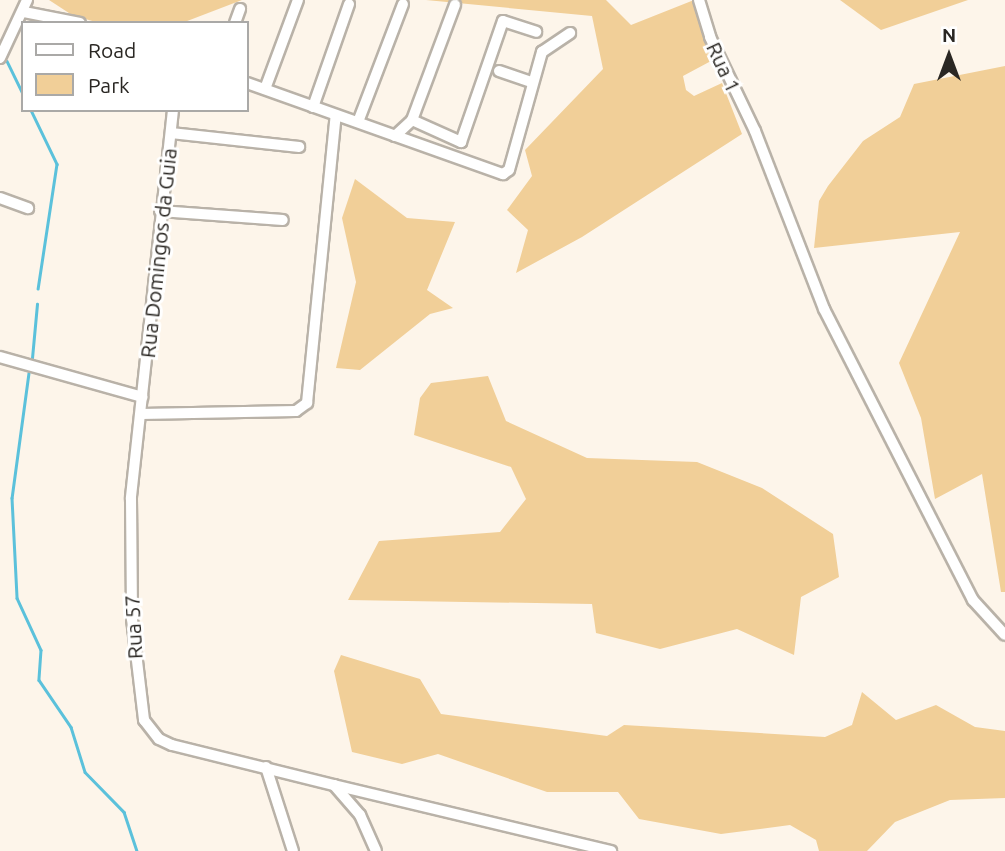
<!DOCTYPE html>
<style>
body{margin:0}
#map{position:relative;width:1005px;height:851px;overflow:hidden;background:#fdf5ea;font-family:Ubuntu,sans-serif}
div>[style]{position:absolute}
.green>*{inset:0;background:#f1cf98}
.stream>*{height:2.5px;margin:-1.25px;padding:0 1.25px;transform-origin:1.25px;border-radius:1.25px;background:#5bc1db}
.roads{filter:drop-shadow(2px 0 #b9b2a8) drop-shadow(-2px 0 #b9b2a8) drop-shadow(0 2px #b9b2a8) drop-shadow(0 -2px #b9b2a8)}
.minor>*{height:10px;margin:-5px;padding:0 5px;transform-origin:5px;border-radius:5px;background:#fff}
span{translate:-50% -50%;white-space:nowrap;text-align:center;line-height:1.15;-webkit-text-stroke:6px #fff;paint-order:stroke}
.street-label{font-size:21px;color:#2a2723}
.legend{position:absolute;left:21px;top:21px;width:228px;height:91px;box-sizing:border-box;background:#fff;border:2px solid #aaa9a7;margin:0;padding:9px 12px;list-style:none;font-size:21px;color:#2a2723}
.legend li{display:flex;align-items:center;gap:14px;height:35px}
.legend b{width:35px;border:2px solid #aaa9a7}
.north{position:absolute;left:914px;top:21px;width:70px;height:70px;-webkit-text-stroke:5px #fff;paint-order:stroke;rotate:0deg;font-size:19px;font-weight:700;line-height:28px;text-align:center;color:#2a2723}
.north::after{content:'';display:block;margin:auto;width:24px;height:32px;background:#2a2723;clip-path:polygon(50% 0,100% 100%,50% 72%,0 100%)}
</style>
<div id="map">
<div class="green">
<i style="clip-path:polygon(49px 0,242px 0,182px 23px,99px 23px,72px 15px)"></i>
<i style="clip-path:polygon(426px 0,606px 0,631px 25px,694px 0,711px 61px,683px 76px,686px 90px,694px 96px,722px 83px,742px 134px,582px 237px,516px 273px,528px 230px,507px 210px,532px 176px,525px 150px,603px 69px,592px 16px)"></i>
<i style="clip-path:polygon(840px 0,968px 0,881px 30px)"></i>
<i style="clip-path:polygon(1005px 66px,1005px 592px,1001px 592px,982px 474px,935px 499px,921px 418px,899px 363px,960px 232px,814px 248px,819px 201px,828px 186px,863px 141px,900px 117px,914px 84px)"></i>
<i style="clip-path:polygon(355px 179px,407px 218px,455px 222px,427px 290px,453px 308px,430px 314px,360px 370px,336px 368px,356px 282px,342px 218px)"></i>
<i style="clip-path:polygon(488px 376px,506px 421px,587px 458px,697px 462px,762px 488px,833px 534px,839px 577px,801px 597px,794px 655px,737px 629px,660px 649px,596px 633px,592px 604px,348px 600px,379px 541px,500px 532px,526px 499px,511px 467px,414px 435px,420px 398px,431px 383px)"></i>
<i style="clip-path:polygon(341px 655px,420px 679px,441px 714px,607px 736px,624px 725px,825px 737px,852px 725px,862px 692px,896px 720px,936px 705px,975px 727px,1005px 731px,1005px 798px,950px 800px,895px 822px,867px 851px,819px 851px,816px 840px,790px 825px,721px 834px,639px 819px,618px 792px,547px 792px,438px 754px,402px 764px,352px 752px,334px 671px)"></i>
</div>
<div class="stream">
<i style="left:7px;top:61px;width:37px;rotate:64deg"></i>
<i style="left:31px;top:110px;width:60px;rotate:64.3deg"></i>
<i style="left:57px;top:164px;width:126px;rotate:98.6deg"></i>
<i style="left:32px;top:358px;width:54px;rotate:-84.7deg"></i>
<i style="left:29px;top:373px;width:126px;rotate:97.7deg"></i>
<i style="left:12px;top:498px;width:100px;rotate:87.1deg"></i>
<i style="left:17px;top:598px;width:57px;rotate:65.2deg"></i>
<i style="left:41px;top:650px;width:30px;rotate:94deg"></i>
<i style="left:39px;top:680px;width:57px;rotate:55.8deg"></i>
<i style="left:71px;top:727px;width:47px;rotate:72.7deg"></i>
<i style="left:85px;top:772px;width:56px;rotate:45.7deg"></i>
<i style="left:124px;top:812px;width:41px;rotate:71.6deg"></i>
</div>
<div class="roads">
<div class="minor">
<i style="left:699px;top:0;width:39px;rotate:73deg"></i>
<i style="left:710px;top:37px;width:104px;rotate:64.4deg"></i>
<i style="left:755px;top:131px;width:191px;rotate:68.8deg"></i>
<i style="left:824px;top:309px;width:327px;rotate:62.9deg"></i>
<i style="left:973px;top:600px;width:47px;rotate:47.6deg"></i>
<i style="left:24px;top:12px;width:57px;rotate:11.1deg"></i>
<i style="left:235px;top:23px;width:15px;rotate:-70deg"></i>
<i style="left:0;top:58px;width:64px;rotate:-65deg"></i>
<i style="left:499px;top:71px;width:34px;rotate:19deg"></i>
<i style="left:247px;top:83px;width:272px;rotate:19.6deg"></i>
<i style="left:503px;top:174px;width:7px;rotate:-34deg"></i>
<i style="left:509px;top:170px;width:123px;rotate:-74.4deg"></i>
<i style="left:542px;top:52px;width:34px;rotate:-34deg"></i>
<i style="left:265px;top:89px;width:95px;rotate:-69.7deg"></i>
<i style="left:313px;top:107px;width:109px;rotate:-70.7deg"></i>
<i style="left:173px;top:110px;width:391px;rotate:96.2deg"></i>
<i style="left:131px;top:499px;width:120px;rotate:89.5deg"></i>
<i style="left:132px;top:619px;width:102px;rotate:83.2deg"></i>
<i style="left:144px;top:720px;width:24px;rotate:52deg"></i>
<i style="left:159px;top:739px;width:14px;rotate:25deg"></i>
<i style="left:172px;top:745px;width:167px;rotate:13.9deg"></i>
<i style="left:334px;top:785px;width:40px;rotate:49deg"></i>
<i style="left:360px;top:815px;width:39px;rotate:66deg"></i>
<i style="left:412px;top:120px;width:54px;rotate:24.2deg"></i>
<i style="left:461px;top:142px;width:128px;rotate:-70.9deg"></i>
<i style="left:503px;top:21px;width:35px;rotate:18deg"></i>
<i style="left:358px;top:122px;width:126px;rotate:-69.1deg"></i>
<i style="left:171px;top:133px;width:129px;rotate:6.2deg"></i>
<i style="left:395px;top:136px;width:23px;rotate:-43deg"></i>
<i style="left:412px;top:120px;width:123px;rotate:-69.5deg"></i>
<i style="left:0;top:198px;width:30px;rotate:20deg"></i>
<i style="left:160px;top:211px;width:123px;rotate:4.2deg"></i>
<i style="left:0;top:357px;width:148px;rotate:15.7deg"></i>
<i style="left:141px;top:414px;width:155px;rotate:-1.1deg"></i>
<i style="left:296px;top:411px;width:14px;rotate:-36deg"></i>
<i style="left:307px;top:403px;width:289px;rotate:-84.3deg"></i>
<i style="left:266px;top:767px;width:88px;rotate:72.2deg"></i>
<i style="left:334px;top:785px;width:285px;rotate:13.4deg"></i>
</div>
</div>
<div class="street-label">
<span style="left:724px;top:67px;rotate:65deg">Rua 1</span>
<span style="left:158px;top:253px;rotate:-84deg">Rua Domingos da Guia</span>
<span style="left:133px;top:627px;rotate:-93deg">Rua 57</span>
</div>
<ul class="legend">
<li><b style="height:9px;background:#fff"></b>Road</li>
<li><b style="height:19px;background:#f1cf98"></b>Park</li>
</ul>
<div class="north">N</div>
</div>
